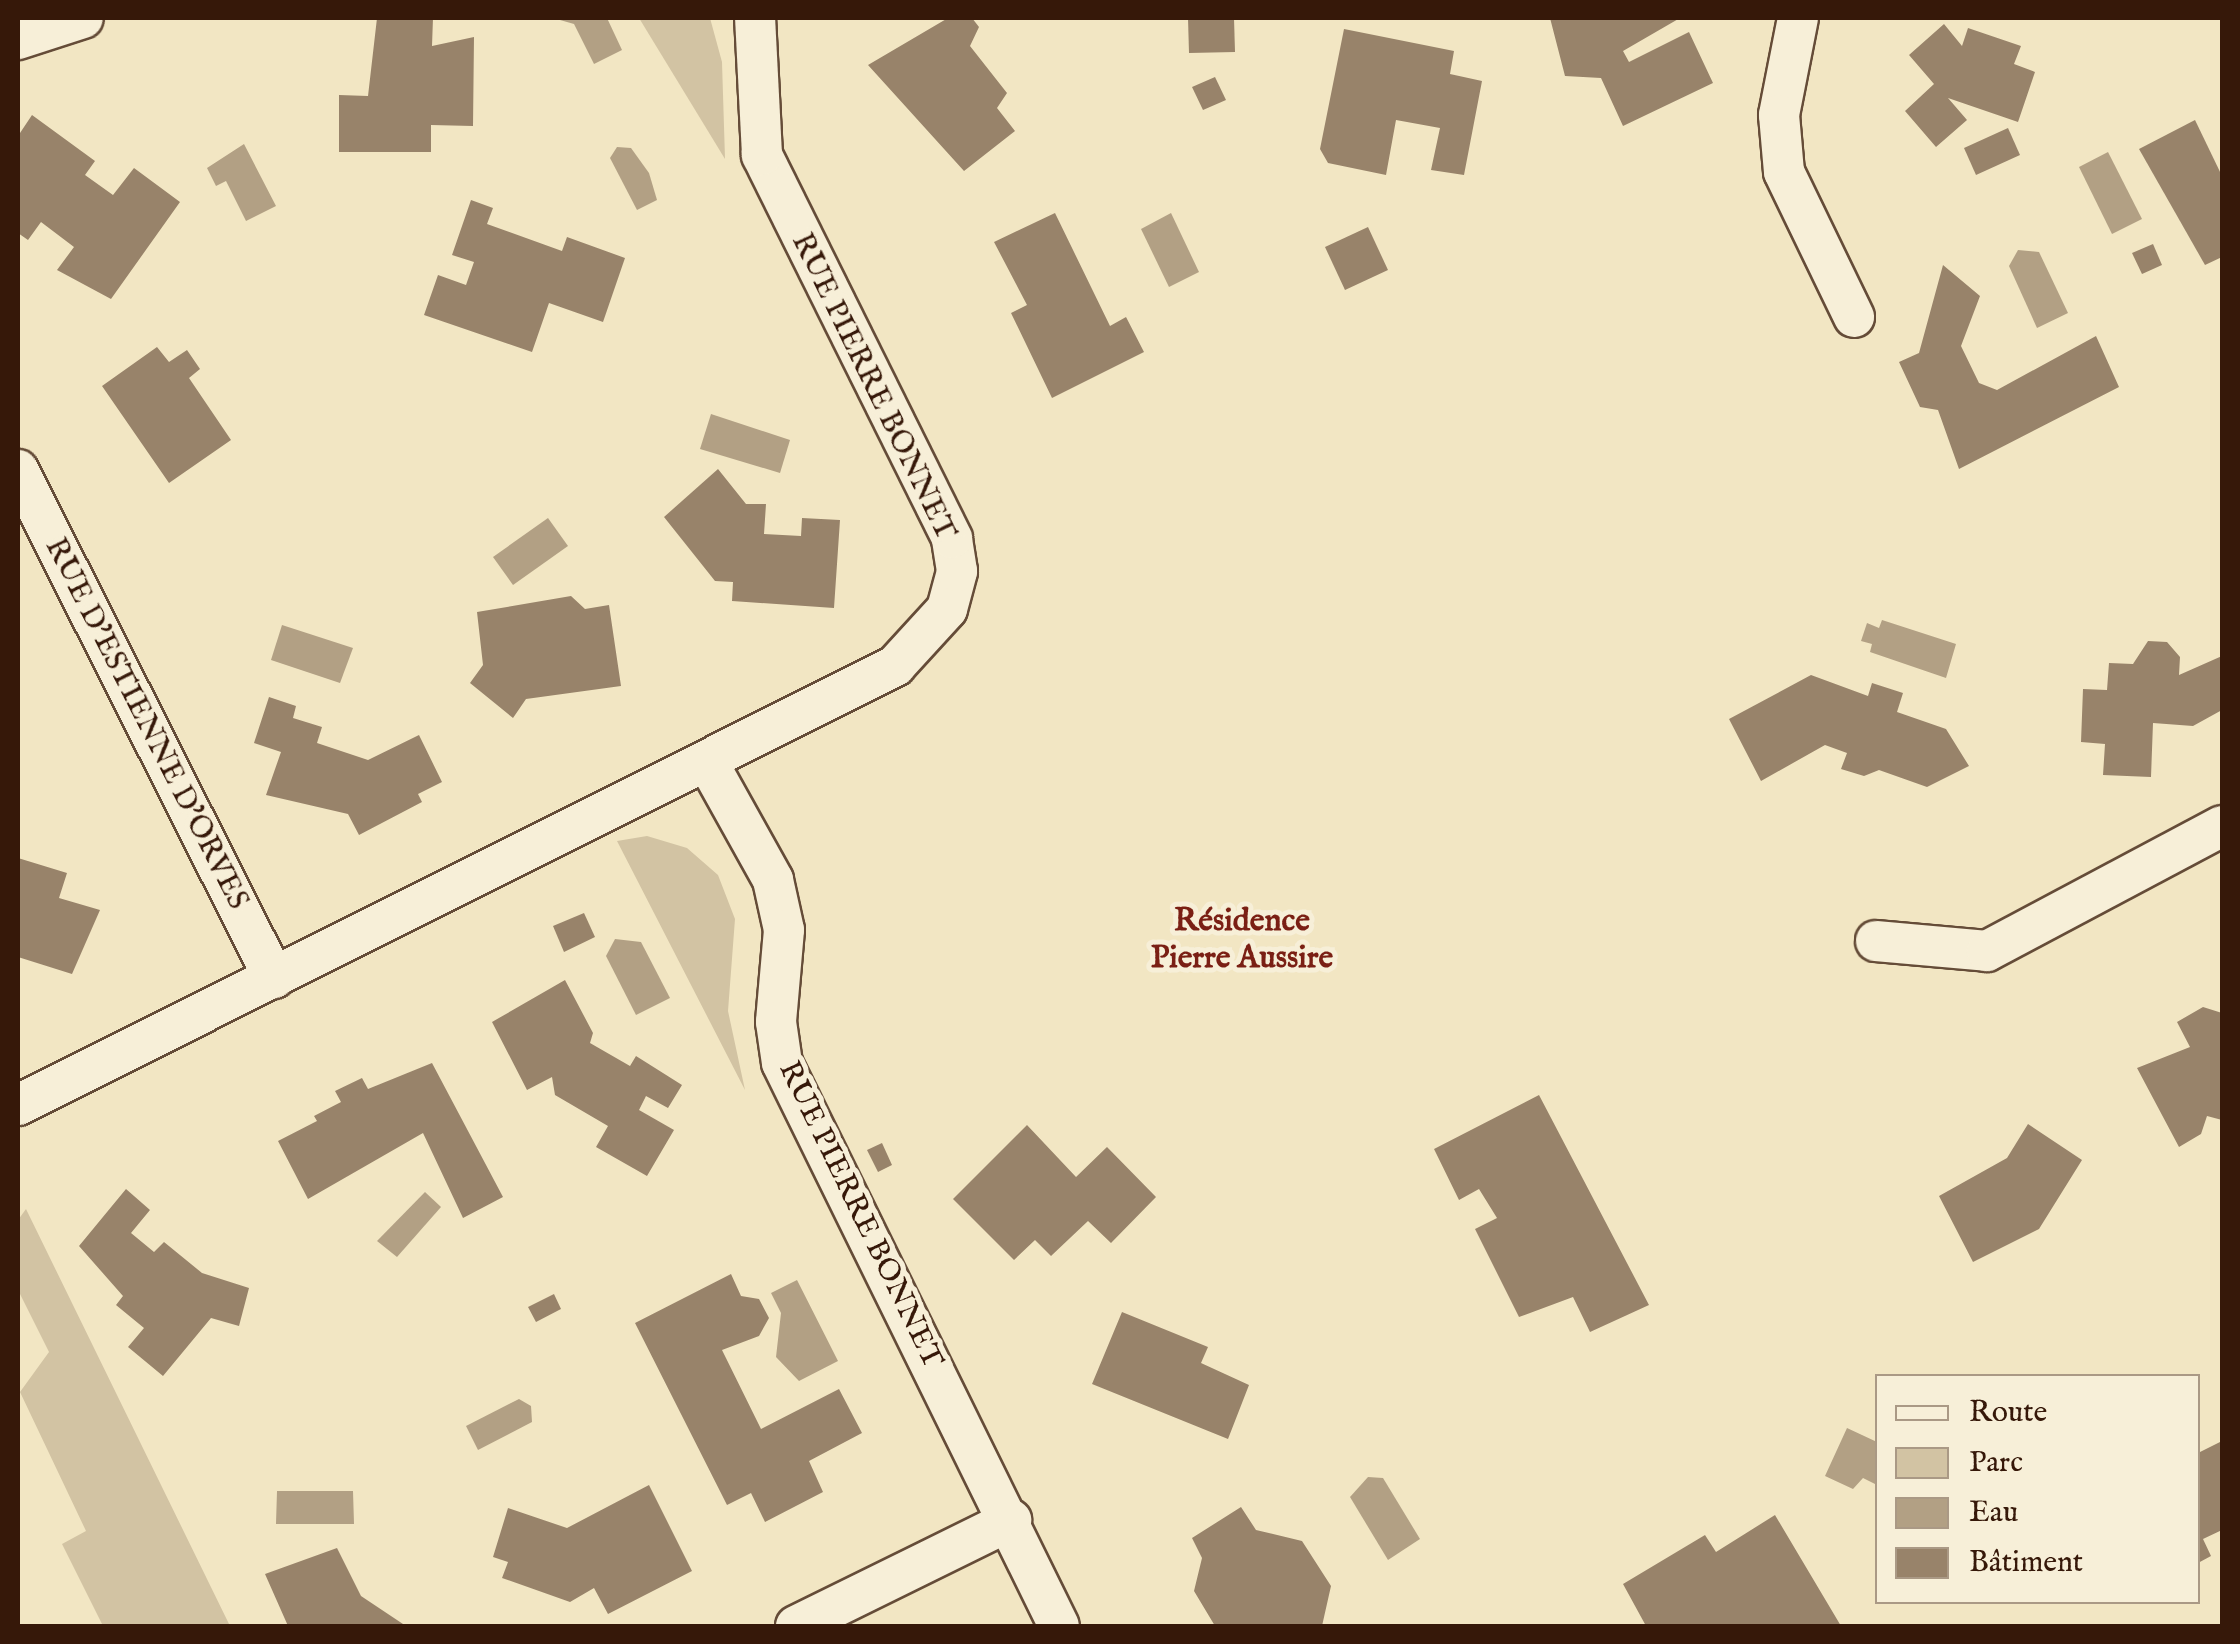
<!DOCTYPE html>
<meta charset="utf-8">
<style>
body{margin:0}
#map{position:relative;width:2240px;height:1644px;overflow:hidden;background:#f2e6c3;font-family:"IM FELL English",serif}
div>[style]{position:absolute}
.green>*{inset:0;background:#d2c3a3}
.water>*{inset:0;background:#b2a084}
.building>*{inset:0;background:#98836a}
.roads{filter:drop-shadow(2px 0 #654c38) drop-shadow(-2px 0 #654c38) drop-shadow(0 2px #654c38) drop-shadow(0 -2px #654c38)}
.street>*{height:40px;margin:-20px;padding:0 20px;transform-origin:20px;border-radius:20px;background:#f7efd8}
span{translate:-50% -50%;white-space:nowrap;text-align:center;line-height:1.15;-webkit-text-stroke:10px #f7efd8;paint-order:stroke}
.street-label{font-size:30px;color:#361809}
.neighbourhood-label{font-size:32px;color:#7a1f14;font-weight:700}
.frame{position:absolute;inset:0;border:20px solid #361809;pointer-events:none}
.legend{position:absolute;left:1875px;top:1374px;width:325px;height:230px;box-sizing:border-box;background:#f7efd8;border:2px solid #aa9985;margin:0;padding:12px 18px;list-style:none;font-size:30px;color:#361809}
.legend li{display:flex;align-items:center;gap:20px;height:50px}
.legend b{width:50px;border:2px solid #aa9985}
</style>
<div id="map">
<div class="green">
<i style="clip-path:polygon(639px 18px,710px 18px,722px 62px,725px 159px)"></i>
<i style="clip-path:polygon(647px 836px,687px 848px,718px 875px,735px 919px,728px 1011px,745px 1090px,617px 841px)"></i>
<i style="clip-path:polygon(26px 1209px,230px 1626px,103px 1626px,62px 1544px,86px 1531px,20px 1392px,49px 1352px,18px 1290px,18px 1220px)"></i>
</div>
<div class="water">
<i style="clip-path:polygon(553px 18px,607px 18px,622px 50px,594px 64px,574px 24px)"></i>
<i style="clip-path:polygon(244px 144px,276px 206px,246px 221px,226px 181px,216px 186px,207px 168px)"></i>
<i style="clip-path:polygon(617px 147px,631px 148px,649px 173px,657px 200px,637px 210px,610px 158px)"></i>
<i style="clip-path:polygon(2108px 152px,2142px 219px,2112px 234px,2079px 167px)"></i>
<i style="clip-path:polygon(1171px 213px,1199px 272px,1169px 287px,1141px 229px)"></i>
<i style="clip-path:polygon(2018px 250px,2039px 252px,2068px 313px,2037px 328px,2009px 266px)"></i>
<i style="clip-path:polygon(711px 414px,790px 440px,780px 473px,700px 449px)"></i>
<i style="clip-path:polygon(548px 518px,568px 546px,513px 585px,493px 557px)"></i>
<i style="clip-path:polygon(1882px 620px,1956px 644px,1946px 678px,1870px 652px,1872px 644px,1861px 641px,1867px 623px,1879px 628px)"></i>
<i style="clip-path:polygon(282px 625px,353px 648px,340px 683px,271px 660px)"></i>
<i style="clip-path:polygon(615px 939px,641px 942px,670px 998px,636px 1015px,606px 956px)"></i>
<i style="clip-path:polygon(425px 1192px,441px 1207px,397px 1257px,377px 1241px)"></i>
<i style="clip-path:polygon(797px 1280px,838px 1361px,799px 1381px,776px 1357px,781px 1313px,771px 1293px)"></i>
<i style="clip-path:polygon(519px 1399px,531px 1406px,532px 1422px,478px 1450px,466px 1426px)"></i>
<i style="clip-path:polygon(1847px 1428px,1877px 1442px,1877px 1485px,1863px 1478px,1853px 1489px,1825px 1476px)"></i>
<i style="clip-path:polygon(1368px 1477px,1383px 1478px,1420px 1539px,1388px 1560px,1350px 1497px)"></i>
<i style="clip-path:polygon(277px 1491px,353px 1491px,354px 1524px,276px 1524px)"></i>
</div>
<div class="building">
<i style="clip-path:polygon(377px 18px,433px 18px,432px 46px,474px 37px,473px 126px,431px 125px,431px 152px,339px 152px,339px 95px,368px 96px)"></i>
<i style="clip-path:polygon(948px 18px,972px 18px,979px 27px,970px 46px,1007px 93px,997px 108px,1015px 131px,964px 171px,868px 65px)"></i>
<i style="clip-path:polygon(1188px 18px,1234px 18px,1235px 52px,1189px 53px)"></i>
<i style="clip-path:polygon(1550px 18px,1680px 18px,1623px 51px,1629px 62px,1689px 32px,1713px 83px,1623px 126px,1601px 78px,1565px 76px)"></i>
<i style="clip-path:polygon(1944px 24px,1962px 46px,1968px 28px,2021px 46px,2014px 64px,2035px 72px,2018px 122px,1948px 98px,1967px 120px,1936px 147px,1905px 111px,1934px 84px,1909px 55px)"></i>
<i style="clip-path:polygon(1344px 29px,1454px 51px,1450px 74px,1482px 81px,1464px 175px,1431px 170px,1440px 128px,1396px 120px,1386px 175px,1328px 163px,1320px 149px)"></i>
<i style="clip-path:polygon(1215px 77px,1226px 100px,1203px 110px,1192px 87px)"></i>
<i style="clip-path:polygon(32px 115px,95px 161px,85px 175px,113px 195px,134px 168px,180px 202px,111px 299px,57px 270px,74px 247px,41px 222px,28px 240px,18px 233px,18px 136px)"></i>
<i style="clip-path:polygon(2195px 120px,2222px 176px,2222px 257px,2205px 265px,2139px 149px)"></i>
<i style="clip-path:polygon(2008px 128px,2020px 155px,1976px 175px,1964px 148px)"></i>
<i style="clip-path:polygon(471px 200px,493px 208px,487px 224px,562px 251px,567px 237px,625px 258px,603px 322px,549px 303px,532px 352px,424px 315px,438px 275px,466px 285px,474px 262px,452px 255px)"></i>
<i style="clip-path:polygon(1055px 213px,1110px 326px,1126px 317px,1144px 352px,1052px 398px,1011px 313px,1027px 305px,994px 242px)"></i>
<i style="clip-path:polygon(1368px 227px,1388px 270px,1345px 290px,1325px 247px)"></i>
<i style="clip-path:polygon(2153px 244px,2162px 265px,2142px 274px,2132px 253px)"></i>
<i style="clip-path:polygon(1943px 265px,1980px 296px,1961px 346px,1979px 383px,1997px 390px,2096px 336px,2119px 387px,1959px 469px,1938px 410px,1920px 407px,1899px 362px,1919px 353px)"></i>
<i style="clip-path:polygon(157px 347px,169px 362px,187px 350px,200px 369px,189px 378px,231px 440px,169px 483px,102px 386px)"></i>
<i style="clip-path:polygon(718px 469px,746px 504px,766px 504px,764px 534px,801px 536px,802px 518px,840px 520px,834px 608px,732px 601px,733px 582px,715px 581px,664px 517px)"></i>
<i style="clip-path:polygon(571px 596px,585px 609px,609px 605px,621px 686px,526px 699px,513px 718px,470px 683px,483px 665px,477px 612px)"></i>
<i style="clip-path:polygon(2148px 641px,2167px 642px,2180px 657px,2179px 675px,2222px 656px,2222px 710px,2193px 726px,2153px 723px,2151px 777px,2103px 775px,2105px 744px,2081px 742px,2083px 689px,2107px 690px,2109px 663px,2133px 664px)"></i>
<i style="clip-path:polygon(1811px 675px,1868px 696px,1872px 683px,1903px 693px,1897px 712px,1946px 729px,1969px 766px,1927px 787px,1879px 770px,1864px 776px,1841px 769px,1847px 753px,1825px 745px,1761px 781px,1729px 719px)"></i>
<i style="clip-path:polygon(269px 697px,296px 706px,293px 718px,322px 727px,317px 743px,368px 760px,419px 735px,442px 782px,418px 794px,422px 802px,359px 835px,348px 814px,266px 795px,281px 752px,254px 743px)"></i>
<i style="clip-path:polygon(18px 858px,67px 873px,59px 898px,100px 910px,72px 974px,18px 957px)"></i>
<i style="clip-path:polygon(584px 913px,595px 937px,564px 952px,553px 926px)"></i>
<i style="clip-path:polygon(565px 980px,593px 1033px,590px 1043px,630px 1066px,636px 1056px,682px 1085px,668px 1108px,646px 1096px,639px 1110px,674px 1130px,647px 1176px,596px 1147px,608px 1126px,555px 1095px,552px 1077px,527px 1090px,492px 1022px)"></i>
<i style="clip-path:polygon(2203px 1007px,2222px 1013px,2222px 1120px,2207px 1116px,2201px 1134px,2179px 1147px,2137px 1068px,2190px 1047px,2177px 1022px)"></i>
<i style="clip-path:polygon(432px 1063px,503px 1197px,463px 1218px,423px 1133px,308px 1199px,278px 1141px,317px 1121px,314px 1116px,341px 1102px,335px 1091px,362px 1078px,368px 1089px)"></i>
<i style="clip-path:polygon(1539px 1095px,1649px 1305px,1590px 1332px,1573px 1297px,1519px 1317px,1475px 1229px,1497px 1218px,1479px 1189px,1459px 1200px,1434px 1149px)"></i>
<i style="clip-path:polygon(2028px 1124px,2082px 1160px,2039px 1229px,1973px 1262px,1939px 1196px,2007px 1158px)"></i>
<i style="clip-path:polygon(1027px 1125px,1076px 1177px,1107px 1147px,1156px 1197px,1111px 1243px,1088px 1221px,1051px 1256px,1035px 1240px,1014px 1260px,953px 1199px)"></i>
<i style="clip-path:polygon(882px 1143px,892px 1165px,878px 1172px,867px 1150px)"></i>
<i style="clip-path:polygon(126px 1189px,150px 1210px,131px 1233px,154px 1252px,164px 1242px,202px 1273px,249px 1288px,239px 1326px,211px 1318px,163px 1376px,128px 1347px,144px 1328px,116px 1305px,123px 1296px,79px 1246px)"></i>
<i style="clip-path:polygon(731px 1274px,741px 1296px,759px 1299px,769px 1318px,759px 1336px,722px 1350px,761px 1429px,839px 1389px,862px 1433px,809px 1461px,823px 1492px,765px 1522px,751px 1493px,727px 1505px,635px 1323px)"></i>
<i style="clip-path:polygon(554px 1294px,561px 1309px,536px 1322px,528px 1307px)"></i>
<i style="clip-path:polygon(1122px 1312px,1208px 1347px,1201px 1363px,1249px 1385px,1228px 1439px,1092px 1384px)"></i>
<i style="clip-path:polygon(2222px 1441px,2222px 1530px,2203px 1539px,2211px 1556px,2198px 1563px,2198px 1453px)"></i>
<i style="clip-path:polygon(649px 1485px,692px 1571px,608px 1614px,594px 1588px,570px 1602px,502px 1578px,508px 1562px,493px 1557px,508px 1508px,567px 1528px)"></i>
<i style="clip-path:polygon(1241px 1507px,1256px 1530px,1302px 1541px,1331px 1586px,1322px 1626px,1215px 1626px,1194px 1591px,1202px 1558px,1192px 1538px)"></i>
<i style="clip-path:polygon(1775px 1515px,1841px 1626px,1646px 1626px,1623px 1584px,1705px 1535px,1716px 1552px)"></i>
<i style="clip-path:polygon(337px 1548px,361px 1596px,406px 1626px,288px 1626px,265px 1574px)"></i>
</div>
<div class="roads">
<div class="street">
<i style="left:1798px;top:18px;width:99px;rotate:101.1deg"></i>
<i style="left:1779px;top:115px;width:57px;rotate:85deg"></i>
<i style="left:1784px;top:172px;width:161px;rotate:64.2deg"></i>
<i style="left:18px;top:39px;width:68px;rotate:-17.9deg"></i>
<i style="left:18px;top:470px;width:569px;rotate:63.25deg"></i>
<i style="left:708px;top:763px;width:134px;rotate:60.9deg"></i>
<i style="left:773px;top:880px;width:51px;rotate:77.6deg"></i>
<i style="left:784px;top:930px;width:92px;rotate:95deg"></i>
<i style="left:776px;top:1022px;width:41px;rotate:81.7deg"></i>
<i style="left:782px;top:1063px;width:627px;rotate:63.8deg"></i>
<i style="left:1876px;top:941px;width:111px;rotate:5.1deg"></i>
<i style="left:1987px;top:951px;width:266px;rotate:-28deg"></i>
<i style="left:18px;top:1105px;width:981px;rotate:-26.59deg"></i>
<i style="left:895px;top:666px;width:77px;rotate:-47.6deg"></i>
<i style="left:947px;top:609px;width:39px;rotate:-75deg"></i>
<i style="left:957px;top:571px;width:33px;rotate:-99deg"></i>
<i style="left:952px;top:538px;width:428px;rotate:-116.4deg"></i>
<i style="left:762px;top:155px;width:137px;rotate:-92.9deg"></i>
<i style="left:796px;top:1626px;width:240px;rotate:-26.2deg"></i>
</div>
</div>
<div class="street-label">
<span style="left:873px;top:387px;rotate:64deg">RUE PIERRE BONNET</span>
<span style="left:146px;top:724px;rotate:63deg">RUE D'ESTIENNE D'ORVES</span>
<span style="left:860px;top:1215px;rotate:64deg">RUE PIERRE BONNET</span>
</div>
<div class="neighbourhood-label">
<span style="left:1242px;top:941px">Résidence<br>Pierre Aussire</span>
</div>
<div class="frame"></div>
<ul class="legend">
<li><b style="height:12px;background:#f7efd8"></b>Route</li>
<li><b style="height:28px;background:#d2c3a3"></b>Parc</li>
<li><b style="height:28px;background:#b2a084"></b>Eau</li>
<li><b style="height:28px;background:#98836a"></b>Bâtiment</li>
</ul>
</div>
